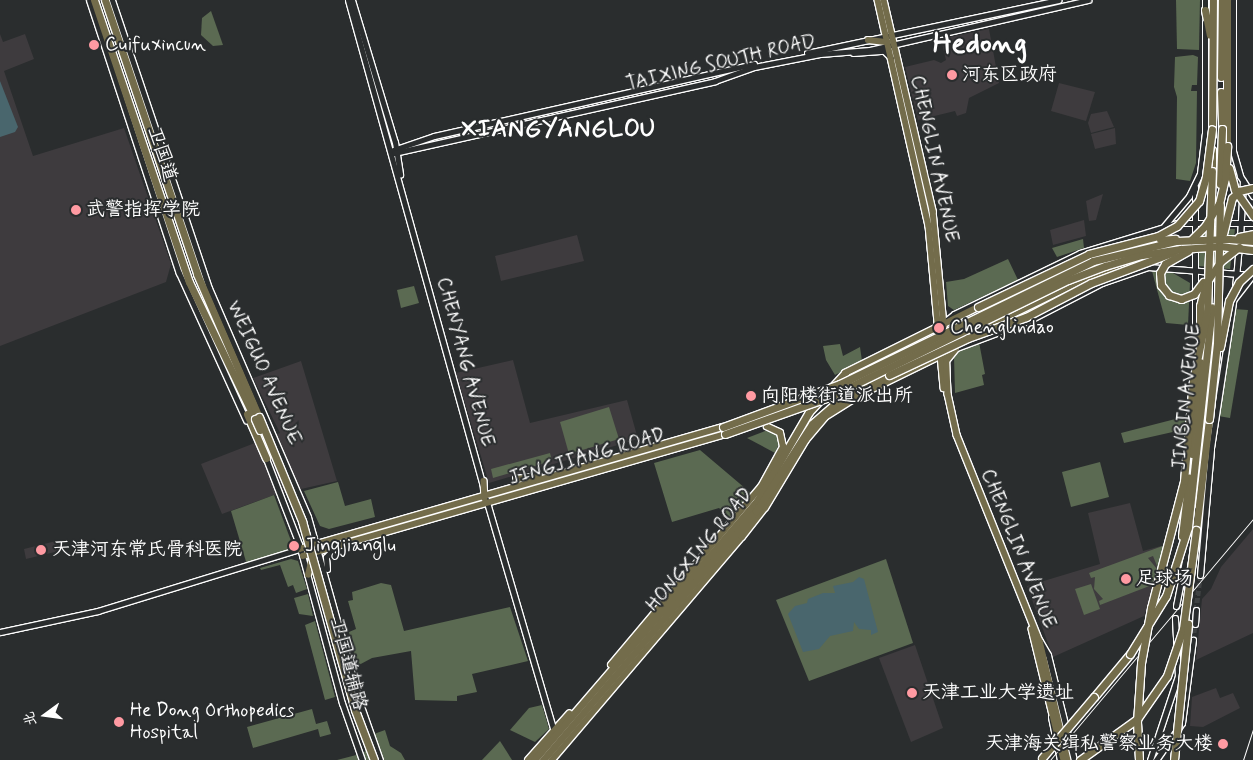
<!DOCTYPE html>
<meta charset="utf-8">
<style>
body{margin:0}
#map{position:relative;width:1253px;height:760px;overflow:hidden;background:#2a2d2e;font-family:Mynerve,"LXGW WenKai TC",sans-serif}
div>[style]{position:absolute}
.built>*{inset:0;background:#3e3b3e}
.green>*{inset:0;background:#5b6a52}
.water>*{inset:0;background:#49666d}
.secondary-tunnel>*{height:5px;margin-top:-2.5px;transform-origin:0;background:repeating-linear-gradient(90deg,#3f4243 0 5px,transparent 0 7.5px)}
.roads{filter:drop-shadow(1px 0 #fff) drop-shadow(-1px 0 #fff) drop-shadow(0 1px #fff) drop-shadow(0 -1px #fff)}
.secondary>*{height:5px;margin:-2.5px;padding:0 2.5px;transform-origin:2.5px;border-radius:2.5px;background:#2a2d2e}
.primary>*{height:5.5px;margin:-2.75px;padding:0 2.75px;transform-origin:2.75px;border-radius:2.75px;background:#736c4b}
.highway>*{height:7px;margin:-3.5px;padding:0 3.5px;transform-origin:3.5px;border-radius:3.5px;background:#736c4b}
.rail>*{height:1px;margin:-0.5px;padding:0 0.5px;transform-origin:0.5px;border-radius:0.5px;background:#fff}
.bridges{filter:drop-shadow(1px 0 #fff) drop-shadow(-1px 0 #fff) drop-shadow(0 1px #fff) drop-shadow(0 -1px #fff)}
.primary-bridge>*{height:5.5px;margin:-2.75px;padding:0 2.75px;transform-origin:2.75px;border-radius:2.75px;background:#736c4b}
.highway-bridge>*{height:7px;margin:-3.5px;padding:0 3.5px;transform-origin:3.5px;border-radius:3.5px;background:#736c4b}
.dots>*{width:14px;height:14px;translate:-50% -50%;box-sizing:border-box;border:2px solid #2a2d2e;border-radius:50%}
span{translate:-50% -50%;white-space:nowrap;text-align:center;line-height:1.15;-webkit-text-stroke:4px #2a2d2e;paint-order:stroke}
.poi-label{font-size:19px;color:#fff}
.left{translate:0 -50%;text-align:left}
.right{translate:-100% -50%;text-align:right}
.street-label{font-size:19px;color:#fff}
.district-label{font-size:24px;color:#fff;font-weight:700;letter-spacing:1px}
.town-label{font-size:29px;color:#fff;font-weight:700}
.north{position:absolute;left:20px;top:690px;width:50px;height:50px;-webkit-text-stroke:4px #2a2d2e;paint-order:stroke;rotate:256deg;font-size:14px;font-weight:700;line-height:20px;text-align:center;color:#fff}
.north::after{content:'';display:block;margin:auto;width:18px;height:22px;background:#fff;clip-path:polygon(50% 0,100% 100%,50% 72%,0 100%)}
</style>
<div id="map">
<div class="built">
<i style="clip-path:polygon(989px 29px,999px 83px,969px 98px,966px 113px,957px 116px,955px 111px,918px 120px,905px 67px,934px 60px,941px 63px,946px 60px,941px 39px)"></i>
<i style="clip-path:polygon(0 34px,3px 42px,25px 34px,34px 59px,4px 71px,33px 156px,124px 128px,171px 264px,166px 282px,0 346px)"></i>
<i style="clip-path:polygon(1059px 83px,1095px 92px,1086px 121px,1051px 111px)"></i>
<i style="clip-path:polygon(1107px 111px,1114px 127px,1091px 133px,1088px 123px,1091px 114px)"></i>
<i style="clip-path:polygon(1115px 128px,1116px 144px,1095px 149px,1091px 134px)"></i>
<i style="clip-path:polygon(1103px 194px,1096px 220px,1089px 221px,1086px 201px)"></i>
<i style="clip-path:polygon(1084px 220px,1086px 236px,1053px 245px,1050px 230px)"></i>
<i style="clip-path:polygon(577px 235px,584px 261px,501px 281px,495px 256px)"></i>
<i style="clip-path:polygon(513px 360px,530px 423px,627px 400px,638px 439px,489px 483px,456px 373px)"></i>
<i style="clip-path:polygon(301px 361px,337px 481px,274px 495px,222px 514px,201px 464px,280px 433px,253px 378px)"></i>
<i style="clip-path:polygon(1130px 503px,1143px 551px,1168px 544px,1144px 616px,1053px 657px,1027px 586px,1100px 564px,1088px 513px)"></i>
<i style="clip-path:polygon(1253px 529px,1253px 633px,1196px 660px,1202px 599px,1211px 589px,1221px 567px)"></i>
<i style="clip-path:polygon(56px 541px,59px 551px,26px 559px,24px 549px)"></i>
<i style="clip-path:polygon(915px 645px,943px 728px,911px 742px,879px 658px)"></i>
<i style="clip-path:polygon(1216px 688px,1220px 698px,1233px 693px,1240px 708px,1203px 727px,1190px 726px,1192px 697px)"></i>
</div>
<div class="green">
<i style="clip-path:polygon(1176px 0,1200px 0,1199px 50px,1177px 49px)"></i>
<i style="clip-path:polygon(211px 11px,223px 45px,213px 46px,201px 35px,202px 18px)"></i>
<i style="clip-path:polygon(1193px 55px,1198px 57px,1197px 85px,1192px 85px,1191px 91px,1197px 91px,1196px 163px,1190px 181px,1176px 179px,1177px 97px,1174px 87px,1175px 57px)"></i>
<i style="clip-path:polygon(1200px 228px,1235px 229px,1230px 269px,1199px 266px)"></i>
<i style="clip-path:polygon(1083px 239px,1084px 248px,1057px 257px,1052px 248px)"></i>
<i style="clip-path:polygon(1008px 259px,1018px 280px,954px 310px,948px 306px,946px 282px,964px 279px)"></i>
<i style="clip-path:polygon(1152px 271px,1173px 273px,1190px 283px,1188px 325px,1166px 323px)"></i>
<i style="clip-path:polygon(414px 286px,419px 303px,401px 308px,397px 290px)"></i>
<i style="clip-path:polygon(1234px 309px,1248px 310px,1230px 418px,1218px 416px)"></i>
<i style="clip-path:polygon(979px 342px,985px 374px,982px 375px,984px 385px,955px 393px,954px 357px,959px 349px)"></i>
<i style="clip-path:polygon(840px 344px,843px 356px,860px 347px,862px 361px,835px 375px,826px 360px,823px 346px)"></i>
<i style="clip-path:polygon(609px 407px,619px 439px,569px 454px,560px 422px)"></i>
<i style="clip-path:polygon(1187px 416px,1186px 429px,1124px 443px,1121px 433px)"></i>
<i style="clip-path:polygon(765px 431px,772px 431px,777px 436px,780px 441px,775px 453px,747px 438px)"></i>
<i style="clip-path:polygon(700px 450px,752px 494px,732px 519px,719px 508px,672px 522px,654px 463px)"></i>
<i style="clip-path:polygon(550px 453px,552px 461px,493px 478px,491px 469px)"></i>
<i style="clip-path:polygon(1100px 462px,1109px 497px,1071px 507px,1062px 472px)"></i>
<i style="clip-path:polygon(338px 482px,345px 506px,371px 499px,375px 517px,329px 529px,320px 526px,304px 491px)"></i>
<i style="clip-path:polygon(274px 495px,294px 549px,247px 565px,231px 511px)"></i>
<i style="clip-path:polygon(1168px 544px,1159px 571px,1153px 556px,1148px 558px,1157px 569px,1152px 585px,1100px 605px,1099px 601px,1103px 599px,1094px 589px,1095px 577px,1091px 578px,1089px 573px)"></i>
<i style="clip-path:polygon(291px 559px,298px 561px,307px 589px,296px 593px,293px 585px,288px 587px,280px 565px,261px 570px,260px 568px)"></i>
<i style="clip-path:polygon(886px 559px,913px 643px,809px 681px,776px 600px)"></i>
<i style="clip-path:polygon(381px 583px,391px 585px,404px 631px,510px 607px,528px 661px,472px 674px,477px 692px,457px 696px,457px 701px,415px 700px,411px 651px,372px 658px,357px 666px,349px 632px,356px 629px,348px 601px,353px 600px,352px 592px)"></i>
<i style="clip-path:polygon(1091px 584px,1100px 609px,1084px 615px,1075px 589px)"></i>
<i style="clip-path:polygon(308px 594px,313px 616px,299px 614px,294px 598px)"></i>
<i style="clip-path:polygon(315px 621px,335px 697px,325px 700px,305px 625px)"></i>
<i style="clip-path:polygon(542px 705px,549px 729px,535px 742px,510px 730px,529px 708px)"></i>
<i style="clip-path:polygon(312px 709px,316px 724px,327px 721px,331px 734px,320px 737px,318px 729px,253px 748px,247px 727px)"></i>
<i style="clip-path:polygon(385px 730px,390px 746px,401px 753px,405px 760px,337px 760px,364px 753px,374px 734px)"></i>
<i style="clip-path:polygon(500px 741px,512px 760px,482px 760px)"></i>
</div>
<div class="water">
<i style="clip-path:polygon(0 81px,18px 127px,15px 132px,0 137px)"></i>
<i style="clip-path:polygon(859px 577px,864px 579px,878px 632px,871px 635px,871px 630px,859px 629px,854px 622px,853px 631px,830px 636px,819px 649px,803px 652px,788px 614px,795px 606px,807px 603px,808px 599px,823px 593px,835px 593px,833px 586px,853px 582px)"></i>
</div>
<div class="secondary-tunnel">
<i style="left:1196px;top:610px;width:35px;rotate:-83deg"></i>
<i style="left:1193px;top:640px;width:16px;rotate:-83deg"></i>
</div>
<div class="roads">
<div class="secondary">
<i style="left:89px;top:0;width:287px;rotate:71.8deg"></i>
<i style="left:179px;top:273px;width:162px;rotate:65.5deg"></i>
<i style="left:112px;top:0;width:304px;rotate:71.4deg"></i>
<i style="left:209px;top:288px;width:249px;rotate:66.6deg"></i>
<i style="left:308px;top:517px;width:196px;rotate:74.3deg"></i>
<i style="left:361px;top:706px;width:57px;rotate:70.6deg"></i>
<i style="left:348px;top:0;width:504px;rotate:74.48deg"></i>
<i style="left:352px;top:0;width:148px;rotate:73.2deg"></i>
<i style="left:395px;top:142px;width:33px;rotate:81deg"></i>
<i style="left:1205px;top:0;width:13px;rotate:90deg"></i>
<i style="left:1233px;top:0;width:151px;rotate:90deg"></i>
<i style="left:1233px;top:151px;width:26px;rotate:74deg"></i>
<i style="left:1240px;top:176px;width:24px;rotate:57deg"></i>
<i style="left:807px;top:53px;width:257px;rotate:-11.9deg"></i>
<i style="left:853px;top:53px;width:31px;rotate:-4deg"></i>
<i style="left:884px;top:51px;width:10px;rotate:45deg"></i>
<i style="left:393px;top:150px;width:43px;rotate:-18.9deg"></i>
<i style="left:434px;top:136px;width:328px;rotate:-12.7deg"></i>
<i style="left:394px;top:153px;width:329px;rotate:-12.6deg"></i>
<i style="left:715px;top:81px;width:41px;rotate:-19.7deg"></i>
<i style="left:754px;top:67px;width:67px;rotate:-11.1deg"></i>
<i style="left:820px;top:54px;width:50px;rotate:-4.6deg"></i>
<i style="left:870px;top:50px;width:224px;rotate:-12.9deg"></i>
<i style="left:1195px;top:187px;width:144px;rotate:90deg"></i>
<i style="left:1195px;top:331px;width:36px;rotate:67deg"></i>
<i style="left:1209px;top:364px;width:11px;rotate:80deg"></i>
<i style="left:1164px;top:226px;width:39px;rotate:-50deg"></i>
<i style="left:1189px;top:196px;width:25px;rotate:-64deg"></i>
<i style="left:1200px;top:173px;width:39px;rotate:-83deg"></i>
<i style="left:1205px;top:134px;width:112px;rotate:-90deg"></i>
<i style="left:1240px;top:238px;width:57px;rotate:-87deg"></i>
<i style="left:1235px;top:288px;width:42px;rotate:-84.6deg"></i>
<i style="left:1234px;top:299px;width:31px;rotate:-52deg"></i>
<i style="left:943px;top:323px;width:14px;rotate:-39deg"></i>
<i style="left:954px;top:314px;width:140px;rotate:-25.8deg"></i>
<i style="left:1080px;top:253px;width:102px;rotate:-17.2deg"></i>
<i style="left:1177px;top:223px;width:76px"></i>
<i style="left:954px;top:349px;width:77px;rotate:-20.6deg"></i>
<i style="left:1026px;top:322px;width:85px;rotate:-27.2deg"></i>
<i style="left:1102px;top:283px;width:49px;rotate:-19.2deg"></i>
<i style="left:1148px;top:267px;width:105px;rotate:4.4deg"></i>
<i style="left:258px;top:407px;width:19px;rotate:62deg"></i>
<i style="left:265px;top:456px;width:94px;rotate:68.9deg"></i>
<i style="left:299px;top:544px;width:165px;rotate:74.9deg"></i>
<i style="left:342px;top:703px;width:60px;rotate:70.7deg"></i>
<i style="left:486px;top:499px;width:242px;rotate:73.7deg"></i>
<i style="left:327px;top:569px;width:12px;rotate:-95deg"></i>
<i style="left:326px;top:557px;width:12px;rotate:-48deg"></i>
<i style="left:1200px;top:575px;width:127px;rotate:-85deg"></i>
<i style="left:1211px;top:448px;width:154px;rotate:-81.4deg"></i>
<i style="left:1176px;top:606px;width:98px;rotate:-78.8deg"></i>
<i style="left:1195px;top:624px;width:14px;rotate:-86deg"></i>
<i style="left:0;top:632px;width:100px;rotate:-12.1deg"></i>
<i style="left:98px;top:611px;width:211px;rotate:-17.1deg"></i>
<i style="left:1040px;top:641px;width:16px;rotate:60deg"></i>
<i style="left:1048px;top:655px;width:108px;rotate:76.1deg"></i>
<i style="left:1051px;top:717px;width:44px;rotate:78.2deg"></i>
<i style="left:1150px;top:760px;width:89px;rotate:-71.6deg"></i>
<i style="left:1178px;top:676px;width:58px;rotate:-93deg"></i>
<i style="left:1156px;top:760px;width:45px;rotate:-54.9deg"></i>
<i style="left:1182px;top:723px;width:84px;rotate:-82.5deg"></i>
</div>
<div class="primary">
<i style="left:878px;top:0;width:232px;rotate:77.3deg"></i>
<i style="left:929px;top:226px;width:163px;rotate:84.7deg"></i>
<i style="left:884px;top:0;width:217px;rotate:76.9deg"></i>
<i style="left:933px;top:211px;width:126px;rotate:84.5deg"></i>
<i style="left:868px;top:40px;width:20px;rotate:6deg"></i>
<i style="left:974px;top:333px;width:121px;rotate:-25.9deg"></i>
<i style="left:1083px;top:280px;width:49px;rotate:-21.4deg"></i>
<i style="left:946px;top:346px;width:48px;rotate:87.6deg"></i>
<i style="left:948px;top:394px;width:42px;rotate:77.6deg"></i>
<i style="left:957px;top:435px;width:222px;rotate:68.1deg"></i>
<i style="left:1040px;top:641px;width:122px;rotate:76.8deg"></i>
<i style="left:947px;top:360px;width:14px;rotate:-51deg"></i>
<i style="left:845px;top:373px;width:148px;rotate:-26.4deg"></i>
<i style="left:516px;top:479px;width:23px;rotate:-7deg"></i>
<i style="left:484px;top:481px;width:17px;rotate:87deg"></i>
<i style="left:300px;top:549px;width:440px;rotate:-16.1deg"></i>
<i style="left:303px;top:556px;width:439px;rotate:-16.1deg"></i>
<i style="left:308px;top:575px;width:22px;rotate:-77deg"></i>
<i style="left:1032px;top:629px;width:135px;rotate:76.3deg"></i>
<i style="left:611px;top:665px;width:233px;rotate:-49.9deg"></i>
<i style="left:761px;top:487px;width:46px;rotate:-61.2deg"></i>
<i style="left:783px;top:447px;width:14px;rotate:-102deg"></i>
<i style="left:780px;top:433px;width:14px;rotate:-155deg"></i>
<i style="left:528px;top:760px;width:62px;rotate:-48.3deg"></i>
<i style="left:552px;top:760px;width:293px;rotate:-49.6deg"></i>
<i style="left:742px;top:537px;width:37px;rotate:-52deg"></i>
<i style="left:765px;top:508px;width:79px;rotate:-58.9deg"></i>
<i style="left:806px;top:440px;width:30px;rotate:-50deg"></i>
<i style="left:825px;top:417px;width:41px;rotate:-32.2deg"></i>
<i style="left:860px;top:395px;width:91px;rotate:-26deg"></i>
</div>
<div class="highway">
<i style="left:94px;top:0;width:298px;rotate:71.4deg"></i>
<i style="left:189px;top:282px;width:152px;rotate:64.3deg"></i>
<i style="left:105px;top:0;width:289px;rotate:71.4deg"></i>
<i style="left:197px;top:274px;width:156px;rotate:66.6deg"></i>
<i style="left:1205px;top:10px;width:25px;rotate:79deg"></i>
<i style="left:1221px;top:77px;width:77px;rotate:-89.3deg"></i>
<i style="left:1221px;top:92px;width:37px;rotate:88deg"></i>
<i style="left:1212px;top:135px;width:135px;rotate:-89.6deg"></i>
<i style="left:1227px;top:146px;width:146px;rotate:-90deg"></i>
<i style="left:1212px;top:150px;width:21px;rotate:90deg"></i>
<i style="left:247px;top:414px;width:48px;rotate:66.6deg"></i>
<i style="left:1196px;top:530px;width:112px;rotate:-83.3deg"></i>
<i style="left:1094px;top:697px;width:56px;rotate:-50.1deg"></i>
<i style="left:534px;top:760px;width:342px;rotate:-49.3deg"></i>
<i style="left:757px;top:501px;width:103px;rotate:-59.7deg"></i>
<i style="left:809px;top:412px;width:53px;rotate:-47.3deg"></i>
<i style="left:543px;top:760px;width:328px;rotate:-49.5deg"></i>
<i style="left:756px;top:511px;width:103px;rotate:-57.2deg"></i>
<i style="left:812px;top:424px;width:37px;rotate:-41deg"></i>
<i style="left:840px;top:400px;width:55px;rotate:-27deg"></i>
</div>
</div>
<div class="rail">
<i style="left:1050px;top:760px;width:315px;rotate:-49.9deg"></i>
<i style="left:1243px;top:760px;width:33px;rotate:-72deg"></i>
</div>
<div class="bridges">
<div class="primary-bridge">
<i style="left:1160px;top:240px;width:16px;rotate:-4deg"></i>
</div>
<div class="highway-bridge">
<i style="left:1229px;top:168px;width:23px;rotate:75deg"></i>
<i style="left:1235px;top:190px;width:32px;rotate:55deg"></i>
<i style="left:1220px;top:184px;width:55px;rotate:-87.9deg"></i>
<i style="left:1223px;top:234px;width:37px;rotate:-76deg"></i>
<i style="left:1232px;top:198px;width:10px;rotate:-45deg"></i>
<i style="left:1239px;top:191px;width:13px;rotate:-13deg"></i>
<i style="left:1239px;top:237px;width:14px;rotate:-12deg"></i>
<i style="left:1191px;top:240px;width:20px;rotate:-45deg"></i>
<i style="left:1205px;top:226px;width:26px;rotate:-58deg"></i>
<i style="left:1219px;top:204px;width:27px;rotate:-77deg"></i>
<i style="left:1225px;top:178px;width:32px;rotate:-86deg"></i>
<i style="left:1188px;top:251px;width:26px;rotate:151deg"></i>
<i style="left:1165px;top:264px;width:10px;rotate:119deg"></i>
<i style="left:1160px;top:273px;width:12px;rotate:85deg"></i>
<i style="left:1161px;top:285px;width:13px;rotate:51deg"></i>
<i style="left:1169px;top:295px;width:13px;rotate:18deg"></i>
<i style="left:1181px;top:299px;width:14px;rotate:-21deg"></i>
<i style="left:1194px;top:294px;width:15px;rotate:-53deg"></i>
<i style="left:978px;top:307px;width:123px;rotate:-25.5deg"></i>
<i style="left:1089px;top:254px;width:71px;rotate:-14.6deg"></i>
<i style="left:1158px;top:236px;width:21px;rotate:-28deg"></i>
<i style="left:1177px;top:226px;width:33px;rotate:-49deg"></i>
<i style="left:1199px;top:201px;width:26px;rotate:-74deg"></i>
<i style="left:1206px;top:176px;width:47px;rotate:-82.7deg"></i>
<i style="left:1200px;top:339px;width:33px;rotate:-90deg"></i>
<i style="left:1200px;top:306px;width:24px;rotate:-75deg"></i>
<i style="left:1206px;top:283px;width:27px;rotate:-56deg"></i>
<i style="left:1221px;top:261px;width:23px;rotate:-38deg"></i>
<i style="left:1220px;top:347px;width:47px;rotate:-78.9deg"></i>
<i style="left:1229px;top:301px;width:21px;rotate:-62deg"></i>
<i style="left:1239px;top:282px;width:19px;rotate:-43deg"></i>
<i style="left:889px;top:375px;width:87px;rotate:-25.1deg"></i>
<i style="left:968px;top:338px;width:62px;rotate:-19.9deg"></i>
<i style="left:1026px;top:317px;width:73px;rotate:-27.6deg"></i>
<i style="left:1091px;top:283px;width:89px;rotate:-20.5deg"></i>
<i style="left:259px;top:417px;width:113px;rotate:67.5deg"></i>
<i style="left:302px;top:521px;width:196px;rotate:74.3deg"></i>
<i style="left:355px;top:710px;width:53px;rotate:69.2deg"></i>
<i style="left:255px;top:419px;width:12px;rotate:66deg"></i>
<i style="left:1209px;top:419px;width:76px;rotate:-84deg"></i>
<i style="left:1217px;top:343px;width:138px;rotate:-88.8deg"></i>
<i style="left:723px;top:427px;width:125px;rotate:-20.2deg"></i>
<i style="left:840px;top:384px;width:281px;rotate:-25.9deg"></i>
<i style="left:1093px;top:261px;width:85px;rotate:-13.5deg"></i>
<i style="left:1176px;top:241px;width:53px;rotate:-2.2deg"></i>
<i style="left:1229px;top:239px;width:24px;rotate:5deg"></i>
<i style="left:725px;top:434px;width:110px;rotate:-19.6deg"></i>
<i style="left:829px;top:397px;width:266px;rotate:-26.1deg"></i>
<i style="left:1068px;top:280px;width:40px;rotate:-21deg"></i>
<i style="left:1105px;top:266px;width:39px;rotate:-17deg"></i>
<i style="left:1142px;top:255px;width:39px;rotate:-9deg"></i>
<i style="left:1181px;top:249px;width:39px;rotate:-4deg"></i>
<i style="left:1220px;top:246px;width:33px;rotate:7deg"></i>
<i style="left:1192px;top:454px;width:92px;rotate:-85deg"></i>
<i style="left:1182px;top:536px;width:59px;rotate:-83.2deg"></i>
<i style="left:1130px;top:654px;width:68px;rotate:-58.2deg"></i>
<i style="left:1166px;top:596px;width:72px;rotate:-72.3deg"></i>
<i style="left:1188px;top:527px;width:221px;rotate:-83.8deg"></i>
<i style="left:1042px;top:758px;width:80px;rotate:-49.6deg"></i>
<i style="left:1080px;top:760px;width:70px;rotate:-35.7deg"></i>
<i style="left:1137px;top:719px;width:52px;rotate:-55.1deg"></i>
<i style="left:1167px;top:676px;width:50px;rotate:-71.2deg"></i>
<i style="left:1183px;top:629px;width:100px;rotate:-82.5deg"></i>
<i style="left:1139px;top:760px;width:38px;rotate:-93deg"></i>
<i style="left:1137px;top:722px;width:59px;rotate:-86.1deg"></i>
<i style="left:1141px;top:663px;width:56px;rotate:-79.7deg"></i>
<i style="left:1151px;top:608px;width:131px;rotate:-75.4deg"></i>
<i style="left:1184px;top:481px;width:100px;rotate:-84.9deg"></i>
<i style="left:1193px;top:381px;width:70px;rotate:-78.5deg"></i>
<i style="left:1207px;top:312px;width:141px;rotate:-88deg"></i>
<i style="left:1174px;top:760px;width:137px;rotate:-84.1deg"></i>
</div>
</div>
<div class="dots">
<i style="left:94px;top:45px;background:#ff9aa2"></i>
<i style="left:952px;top:75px;background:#ff9aa2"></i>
<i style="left:76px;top:210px;background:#ff9aa2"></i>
<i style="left:939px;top:328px;background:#ff9aa2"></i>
<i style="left:751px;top:396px;background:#ff9aa2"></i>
<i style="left:294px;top:546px;background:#ff9aa2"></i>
<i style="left:41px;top:550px;background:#ff9aa2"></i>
<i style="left:1126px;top:579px;background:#ff9aa2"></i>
<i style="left:912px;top:693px;background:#ff9aa2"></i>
<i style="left:119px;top:722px;background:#ff9aa2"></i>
<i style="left:1223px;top:744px;background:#ff9aa2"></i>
</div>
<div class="poi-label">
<span class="left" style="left:105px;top:45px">Cuifuxincun</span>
<span class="left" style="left:962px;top:75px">河东区政府</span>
<span class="left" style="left:86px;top:210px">武警指挥学院</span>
<span class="left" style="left:950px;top:328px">Chenglindao</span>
<span class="left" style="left:761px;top:396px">向阳楼街道派出所</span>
<span class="left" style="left:305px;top:546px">Jingjianglu</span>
<span class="left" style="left:52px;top:550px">天津河东常氏骨科医院</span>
<span class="left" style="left:1136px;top:579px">足球场</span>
<span class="left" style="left:922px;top:693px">天津工业大学遗址</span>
<span class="left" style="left:130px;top:722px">He Dong Orthopedics<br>Hospital</span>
<span class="right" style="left:1213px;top:744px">天津海关缉私警察业务大楼</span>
</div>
<div class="street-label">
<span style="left:721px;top:63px;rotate:-13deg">TAIXING SOUTH ROAD</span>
<span style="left:162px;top:154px;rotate:72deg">卫国道</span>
<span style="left:934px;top:159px;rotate:78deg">CHENGLIN AVENUE</span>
<span style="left:465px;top:362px;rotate:75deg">CHENYANG AVENUE</span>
<span style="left:264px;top:373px;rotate:66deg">WEIGUO AVENUE</span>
<span style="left:1187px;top:397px;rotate:-84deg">JINBIN AVENUE</span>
<span style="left:587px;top:457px;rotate:-16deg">JINGJIANG ROAD</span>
<span style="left:1018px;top:549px;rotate:68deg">CHENGLIN AVENUE</span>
<span style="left:700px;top:550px;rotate:-50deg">HONGXING ROAD</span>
<span style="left:348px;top:664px;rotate:75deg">卫国道辅路</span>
</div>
<div class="district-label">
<span style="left:559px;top:130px">XIANGYANGLOU</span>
</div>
<div class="town-label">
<span style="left:980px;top:45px">Hedong</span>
</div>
<div class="north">北</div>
</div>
